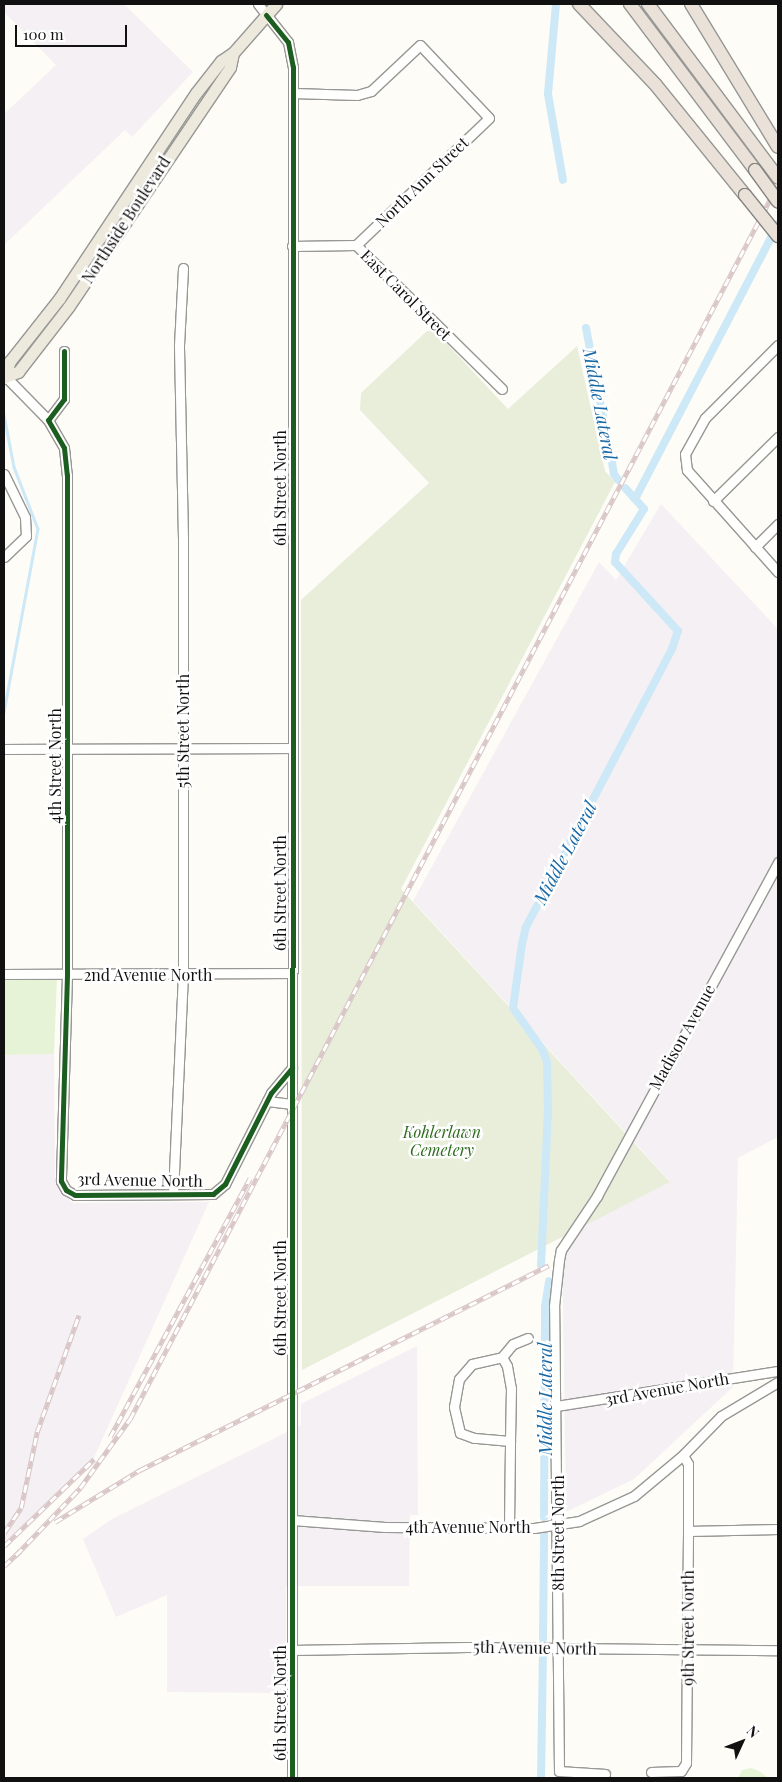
<!DOCTYPE html>
<style>
body{margin:0}
#map{position:relative;width:782px;height:1782px;overflow:hidden;background:#fdfcf7;font-family:"Playfair Display",serif}
div>[style]{position:absolute}
.industrial>*{inset:0;background:#f5f0f3}
.green>*{inset:0;background:#e7f3d7}
.cemetery>*{inset:0;background:#e9eedb}
.stream>*{height:2.5px;margin:-1.25px;padding:0 1.25px;transform-origin:1.25px;border-radius:1.25px;background:#cde8f7}
.canal>*{height:8px;margin:-4px;padding:0 4px;transform-origin:4px;border-radius:4px;background:#cde8f7}
.roads{filter:drop-shadow(1px 0 #979795) drop-shadow(-1px 0 #979795) drop-shadow(0 1px #979795) drop-shadow(0 -1px #979795)}
.minor>*{height:9px;margin:-4.5px;padding:0 4.5px;transform-origin:4.5px;border-radius:4.5px;background:#fffffe}
.major>*{height:11px;margin:-5.5px;padding:0 5.5px;transform-origin:5.5px;border-radius:5.5px;background:#ede9dc}
.highway>*{height:12px;margin:-6px;padding:0 6px;transform-origin:6px;border-radius:6px;background:#eae1d8}
.rail>*{height:4.5px;margin-top:-2.25px;transform-origin:0;background:repeating-linear-gradient(90deg,#fff 0 8px,#d9c6c7 0 16px);box-sizing:border-box;border-block:1px solid #d9c6c7}
.bridges{filter:drop-shadow(1px 0 #858482) drop-shadow(-1px 0 #858482) drop-shadow(0 1px #858482) drop-shadow(0 -1px #858482)}
.highway-bridge>*{height:12px;margin:-6px;padding:0 6px;transform-origin:6px;border-radius:6px;background:#eae1d8}
.cycleway>*{height:5px;margin:-2.5px;padding:0 2.5px;transform-origin:2.5px;border-radius:2.5px;background:#1b5e20}
span{translate:-50% -50%;white-space:nowrap;text-align:center;line-height:1.15;-webkit-text-stroke:5px #fff;paint-order:stroke}
.street-label{font-size:16px;color:#111}
.park-label{font-size:16px;color:#2f6b1f;font-style:italic}
.water-label{font-size:18px;color:#1768a6;font-style:italic}
.frame{position:absolute;inset:0;border:5px solid #111;pointer-events:none}
.north{position:absolute;left:717px;top:1717px;width:50px;height:50px;-webkit-text-stroke:4px #fff;paint-order:stroke;rotate:47deg;font-size:14px;font-weight:700;line-height:20px;text-align:center;color:#111}
.north::after{content:'';display:block;margin:auto;width:18px;height:22px;background:#111;clip-path:polygon(50% 0,100% 100%,50% 72%,0 100%)}
.scale{position:absolute;left:15px;top:25px;width:112px;height:22px;box-sizing:border-box;border:2px solid #111;border-top:0;padding-left:6px;font-size:15px;line-height:18px;white-space:nowrap;color:#111;-webkit-text-stroke:4px #fff;paint-order:stroke}
</style>
<div id="map">
<div class="industrial">
<i style="clip-path:polygon(4px 4px,124px 4px,193px 72px,132px 137px,125px 130px,4px 245px,4px 114px,56px 65px,4px 12px)"></i>
<i style="clip-path:polygon(661px 504px,778px 629px,778px 1137px,738px 1158px,733px 1387px,634px 1479px,566px 1512px,562px 1237px,670px 1181px,413px 901px,599px 562px,616px 580px)"></i>
<i style="clip-path:polygon(54px 1054px,55px 1183px,65px 1197px,74px 1203px,209px 1202px,93px 1460px,4px 1543px,4px 1055px)"></i>
<i style="clip-path:polygon(417px 1346px,418px 1515px,410px 1515px,409px 1586px,286px 1586px,286px 1693px,167px 1692px,167px 1595px,116px 1617px,83px 1539px,112px 1519px,301px 1425px,301px 1404px)"></i>
</div>
<div class="green">
<i style="clip-path:polygon(4px 978px,57px 978px,54px 1054px,4px 1055px)"></i>
<i style="clip-path:polygon(751px 1768px,759px 1771px,768px 1778px,738px 1778px,742px 1770px)"></i>
</div>
<div class="cemetery">
<i style="clip-path:polygon(427px 331px,435px 331px,508px 409px,577px 346px,605px 471px,615px 482px,401px 889px,670px 1182px,302px 1370px,301px 600px,429px 483px,360px 410px,361px 393px)"></i>
</div>
<div class="stream">
<i style="left:4px;top:415px;width:53px;rotate:79.1deg"></i>
<i style="left:14px;top:467px;width:66px;rotate:68.8deg"></i>
<i style="left:38px;top:529px;width:186px;rotate:100.5deg"></i>
</div>
<div class="canal">
<i style="left:556px;top:4px;width:90px;rotate:95.1deg"></i>
<i style="left:548px;top:94px;width:87px;rotate:80.1deg"></i>
<i style="left:586px;top:328px;width:149px;rotate:79.1deg"></i>
<i style="left:614px;top:474px;width:7px;rotate:56deg"></i>
<i style="left:635px;top:499px;width:310px;rotate:-62.5deg"></i>
<i style="left:541px;top:1265px;width:153px;rotate:-87.4deg"></i>
<i style="left:548px;top:1112px;width:50px;rotate:-91.1deg"></i>
<i style="left:547px;top:1062px;width:14px;rotate:-111deg"></i>
<i style="left:542px;top:1049px;width:50px;rotate:-125.3deg"></i>
<i style="left:513px;top:1008px;width:65px;rotate:-82deg"></i>
<i style="left:522px;top:944px;width:17px;rotate:-77deg"></i>
<i style="left:526px;top:927px;width:314px;rotate:-62.3deg"></i>
<i style="left:672px;top:649px;width:19px;rotate:-72deg"></i>
<i style="left:678px;top:631px;width:93px;rotate:-132.4deg"></i>
<i style="left:615px;top:562px;width:8px;rotate:-83deg"></i>
<i style="left:616px;top:554px;width:53px;rotate:-58.1deg"></i>
<i style="left:644px;top:509px;width:28px;rotate:-132deg"></i>
<i style="left:544px;top:1517px;width:210px;rotate:-89.7deg"></i>
<i style="left:545px;top:1307px;width:26px;rotate:-81deg"></i>
<i style="left:543px;top:1639px;width:104px;rotate:-89.4deg"></i>
<i style="left:541px;top:1778px;width:125px;rotate:-89.1deg"></i>
</div>
<div class="roads">
<div class="minor">
<i style="left:258px;top:4px;width:48px;rotate:51.7deg"></i>
<i style="left:288px;top:42px;width:25px;rotate:79deg"></i>
<i style="left:293px;top:67px;width:1711px;rotate:90.03deg"></i>
<i style="left:293px;top:93px;width:64px;rotate:1.8deg"></i>
<i style="left:357px;top:95px;width:15px;rotate:-16deg"></i>
<i style="left:371px;top:91px;width:67px;rotate:-43.2deg"></i>
<i style="left:420px;top:45px;width:100px;rotate:46.6deg"></i>
<i style="left:489px;top:118px;width:184px;rotate:136.3deg"></i>
<i style="left:292px;top:246px;width:64px;rotate:-0.9deg"></i>
<i style="left:356px;top:245px;width:205px;rotate:44.6deg"></i>
<i style="left:778px;top:345px;width:103px;rotate:135deg"></i>
<i style="left:705px;top:418px;width:41px;rotate:119.1deg"></i>
<i style="left:685px;top:454px;width:16px;rotate:83deg"></i>
<i style="left:687px;top:470px;width:137px;rotate:48.3deg"></i>
<i style="left:64px;top:351px;width:48px;rotate:90deg"></i>
<i style="left:64px;top:399px;width:26px;rotate:127deg"></i>
<i style="left:48px;top:420px;width:32px;rotate:60deg"></i>
<i style="left:64px;top:448px;width:27px;rotate:84deg"></i>
<i style="left:67px;top:475px;width:500px;rotate:90deg"></i>
<i style="left:67px;top:975px;width:206px;rotate:91.7deg"></i>
<i style="left:61px;top:1181px;width:10px;rotate:61deg"></i>
<i style="left:66px;top:1190px;width:10px;rotate:29deg"></i>
<i style="left:75px;top:1195px;width:138px;rotate:-0.4deg"></i>
<i style="left:213px;top:1194px;width:16px;rotate:-40deg"></i>
<i style="left:225px;top:1184px;width:102px;rotate:-63.2deg"></i>
<i style="left:271px;top:1093px;width:33px;rotate:-50deg"></i>
<i style="left:4px;top:375px;width:63px;rotate:45.6deg"></i>
<i style="left:4px;top:474px;width:48px;rotate:64deg"></i>
<i style="left:25px;top:517px;width:19px;rotate:87deg"></i>
<i style="left:26px;top:536px;width:30px;rotate:136deg"></i>
<i style="left:713px;top:501px;width:91px;rotate:-44.6deg"></i>
<i style="left:755px;top:547px;width:33px;rotate:-45deg"></i>
<i style="left:4px;top:749px;width:289px;rotate:-0.2deg"></i>
<i style="left:4px;top:974px;width:288px;rotate:-0.2deg"></i>
<i style="left:267px;top:1101px;width:25px;rotate:7deg"></i>
<i style="left:173px;top:1194px;width:219px;rotate:-87.4deg"></i>
<i style="left:183px;top:975px;width:437px;rotate:-90deg"></i>
<i style="left:183px;top:538px;width:193px;rotate:-91.2deg"></i>
<i style="left:179px;top:345px;width:77px;rotate:-87deg"></i>
<i style="left:502px;top:1357px;width:10px;rotate:61deg"></i>
<i style="left:507px;top:1366px;width:22px;rotate:80deg"></i>
<i style="left:511px;top:1388px;width:53px;rotate:91.1deg"></i>
<i style="left:510px;top:1441px;width:36px;rotate:-175deg"></i>
<i style="left:474px;top:1438px;width:15px;rotate:-160deg"></i>
<i style="left:460px;top:1433px;width:27px;rotate:-103deg"></i>
<i style="left:454px;top:1407px;width:28px;rotate:-80deg"></i>
<i style="left:459px;top:1379px;width:20px;rotate:-49deg"></i>
<i style="left:472px;top:1364px;width:31px;rotate:-13deg"></i>
<i style="left:502px;top:1357px;width:17px;rotate:-50deg"></i>
<i style="left:513px;top:1344px;width:16px;rotate:-22deg"></i>
<i style="left:556px;top:1406px;width:225px;rotate:-9deg"></i>
<i style="left:292px;top:1520px;width:93px;rotate:4.3deg"></i>
<i style="left:385px;top:1527px;width:149px;rotate:0.4deg"></i>
<i style="left:534px;top:1528px;width:46px;rotate:-8.8deg"></i>
<i style="left:579px;top:1521px;width:60px;rotate:-24.4deg"></i>
<i style="left:634px;top:1496px;width:64px;rotate:-39.9deg"></i>
<i style="left:683px;top:1455px;width:54px;rotate:-45.7deg"></i>
<i style="left:721px;top:1416px;width:66px;rotate:-30.8deg"></i>
<i style="left:509px;top:1527px;width:86px;rotate:-89.3deg"></i>
<i style="left:688px;top:1531px;width:90px;rotate:-1.3deg"></i>
<i style="left:292px;top:1650px;width:175px;rotate:-1deg"></i>
<i style="left:467px;top:1647px;width:311px;rotate:0.6deg"></i>
<i style="left:651px;top:1772px;width:30px;rotate:-2deg"></i>
<i style="left:681px;top:1771px;width:9px;rotate:-58deg"></i>
<i style="left:686px;top:1763px;width:232px;rotate:-89.5deg"></i>
<i style="left:688px;top:1531px;width:67px;rotate:-90deg"></i>
<i style="left:688px;top:1464px;width:10px;rotate:-119deg"></i>
<i style="left:605px;top:1774px;width:46px;rotate:-176.3deg"></i>
<i style="left:559px;top:1771px;width:465px;rotate:-90.6deg"></i>
<i style="left:554px;top:1306px;width:46px;rotate:-83.8deg"></i>
<i style="left:559px;top:1260px;width:10px;rotate:-79deg"></i>
<i style="left:561px;top:1250px;width:65px;rotate:-56.3deg"></i>
<i style="left:597px;top:1196px;width:380px;rotate:-61.5deg"></i>
</div>
<div class="major">
<i style="left:5px;top:377px;width:14px;rotate:-21deg"></i>
<i style="left:18px;top:372px;width:83px;rotate:-52.3deg"></i>
<i style="left:69px;top:306px;width:288px;rotate:-56deg"></i>
<i style="left:230px;top:67px;width:14px;rotate:-78deg"></i>
<i style="left:4px;top:378px;width:18px;rotate:-71deg"></i>
<i style="left:10px;top:361px;width:79px;rotate:-51.7deg"></i>
<i style="left:59px;top:299px;width:247px;rotate:-56.4deg"></i>
<i style="left:196px;top:93px;width:41px;rotate:-52deg"></i>
<i style="left:221px;top:61px;width:14px;rotate:-34deg"></i>
<i style="left:233px;top:53px;width:65px;rotate:-48.7deg"></i>
</div>
<div class="highway">
<i style="left:579px;top:4px;width:110px;rotate:46.5deg"></i>
<i style="left:655px;top:84px;width:143px;rotate:51deg"></i>
<i style="left:630px;top:4px;width:208px;rotate:53deg"></i>
<i style="left:648px;top:4px;width:217px;rotate:53.2deg"></i>
<i style="left:691px;top:4px;width:167px;rotate:58.7deg"></i>
</div>
</div>
<div class="rail">
<i style="left:110px;top:1437px;width:294px;rotate:-61.6deg"></i>
<i style="left:55px;top:1522px;width:100px;rotate:-31.5deg"></i>
<i style="left:140px;top:1470px;width:457px;rotate:-26.6deg"></i>
<i style="left:4px;top:1533px;width:30px;rotate:-56deg"></i>
<i style="left:21px;top:1508px;width:78px;rotate:-78.1deg"></i>
<i style="left:37px;top:1432px;width:124px;rotate:-70.3deg"></i>
<i style="left:4px;top:1546px;width:125px;rotate:-44deg"></i>
<i style="left:16px;top:1555px;width:93px;rotate:-46.3deg"></i>
<i style="left:80px;top:1488px;width:85px;rotate:-54.1deg"></i>
<i style="left:130px;top:1419px;width:1395px;rotate:-62.31deg"></i>
<i style="left:4px;top:1566px;width:22px;rotate:-43deg"></i>
</div>
<div class="bridges">
<div class="highway-bridge">
<i style="left:755px;top:170px;width:39px;rotate:54deg"></i>
<i style="left:745px;top:195px;width:53px;rotate:51.2deg"></i>
</div>
</div>
<div class="cycleway">
<i style="left:266px;top:15px;width:35px;rotate:51deg"></i>
<i style="left:288px;top:42px;width:25px;rotate:79deg"></i>
<i style="left:293px;top:67px;width:1711px;rotate:90.03deg"></i>
<i style="left:64px;top:351px;width:48px;rotate:90deg"></i>
<i style="left:64px;top:399px;width:26px;rotate:127deg"></i>
<i style="left:48px;top:420px;width:32px;rotate:60deg"></i>
<i style="left:64px;top:448px;width:27px;rotate:84deg"></i>
<i style="left:67px;top:475px;width:500px;rotate:90deg"></i>
<i style="left:67px;top:975px;width:206px;rotate:91.7deg"></i>
<i style="left:61px;top:1181px;width:10px;rotate:61deg"></i>
<i style="left:66px;top:1190px;width:10px;rotate:29deg"></i>
<i style="left:75px;top:1195px;width:138px;rotate:-0.4deg"></i>
<i style="left:213px;top:1194px;width:16px;rotate:-40deg"></i>
<i style="left:225px;top:1184px;width:102px;rotate:-63.2deg"></i>
<i style="left:271px;top:1093px;width:33px;rotate:-50deg"></i>
</div>
<div class="street-label">
<span style="left:422px;top:182px;rotate:-44deg">North Ann Street</span>
<span style="left:126px;top:220px;rotate:-57deg">Northside Boulevard</span>
<span style="left:406px;top:295px;rotate:45deg">East Carol Street</span>
<span style="left:280px;top:488px;rotate:-90deg">6th Street North</span>
<span style="left:183px;top:731px;rotate:-90deg">5th Street North</span>
<span style="left:55px;top:766px;rotate:-90deg">4th Street North</span>
<span style="left:280px;top:893px;rotate:-90deg">6th Street North</span>
<span style="left:148px;top:975px">2nd Avenue North</span>
<span style="left:682px;top:1037px;rotate:-61deg">Madison Avenue</span>
<span style="left:140px;top:1180px;rotate:1deg">3rd Avenue North</span>
<span style="left:280px;top:1298px;rotate:-90deg">6th Street North</span>
<span style="left:667px;top:1389px;rotate:-10deg">3rd Avenue North</span>
<span style="left:468px;top:1527px">4th Avenue North</span>
<span style="left:558px;top:1533px;rotate:-90deg">8th Street North</span>
<span style="left:688px;top:1628px;rotate:-90deg">9th Street North</span>
<span style="left:535px;top:1648px;rotate:1deg">5th Avenue North</span>
<span style="left:280px;top:1703px;rotate:-90deg">6th Street North</span>
</div>
<div class="park-label">
<span style="left:442px;top:1141px">Kohlerlawn<br>Cemetery</span>
</div>
<div class="water-label">
<span style="left:600px;top:404px;rotate:79deg">Middle Lateral</span>
<span style="left:565px;top:853px;rotate:-62deg">Middle Lateral</span>
<span style="left:545px;top:1399px;rotate:-90deg">Middle Lateral</span>
</div>
<div class="frame"></div>
<div class="north">N</div>
<div class="scale">100 m</div>
</div>
